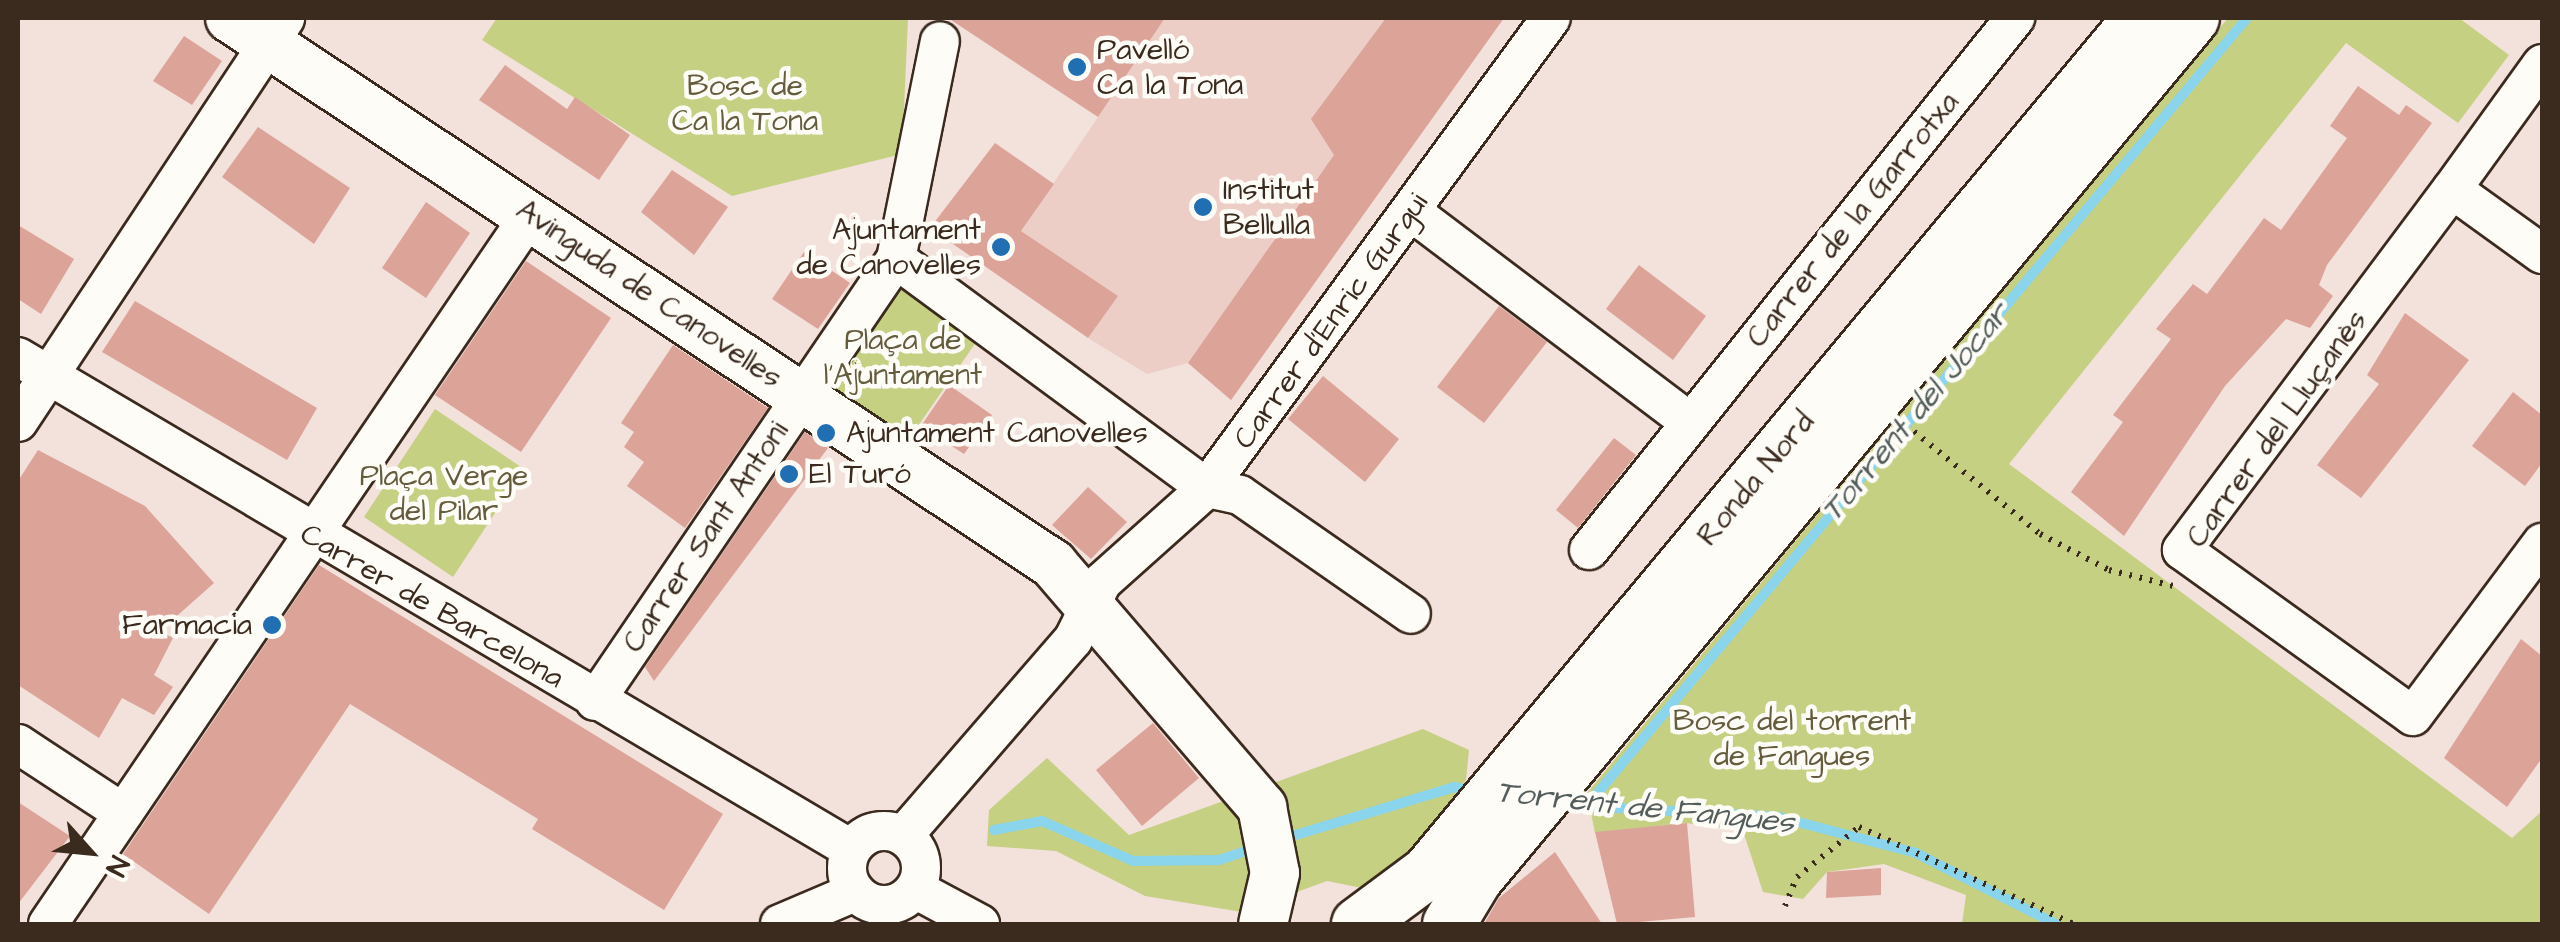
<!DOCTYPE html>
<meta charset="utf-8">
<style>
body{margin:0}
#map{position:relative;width:2560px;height:942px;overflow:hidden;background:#f3e1db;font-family:"Architects Daughter",sans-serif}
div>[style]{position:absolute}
.built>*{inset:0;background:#eccec7}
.green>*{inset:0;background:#c5d083}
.stream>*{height:10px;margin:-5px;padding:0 5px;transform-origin:5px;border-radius:5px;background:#8ad5eb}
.building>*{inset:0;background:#dca399}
.path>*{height:6px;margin-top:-3px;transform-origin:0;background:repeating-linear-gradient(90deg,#3b2a1e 0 2.5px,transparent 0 10.5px)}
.roads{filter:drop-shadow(2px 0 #3b2a1e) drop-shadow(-2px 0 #3b2a1e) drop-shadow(0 2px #3b2a1e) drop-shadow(0 -2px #3b2a1e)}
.minor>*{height:38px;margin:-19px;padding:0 19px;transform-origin:19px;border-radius:19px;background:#fdfcf7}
.minor>.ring{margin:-19px;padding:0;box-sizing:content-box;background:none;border:38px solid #fdfcf7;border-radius:50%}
.tertiary>*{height:48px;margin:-24px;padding:0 24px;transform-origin:24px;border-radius:24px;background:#fdfcf7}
.secondary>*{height:52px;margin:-26px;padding:0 26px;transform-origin:26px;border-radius:26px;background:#fdfcf7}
.dots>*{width:28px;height:28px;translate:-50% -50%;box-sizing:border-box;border:5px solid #fdfcf7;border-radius:50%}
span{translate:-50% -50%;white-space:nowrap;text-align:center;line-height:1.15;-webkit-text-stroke:9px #fdfcf7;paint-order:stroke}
.poi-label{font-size:30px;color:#3b2a1e}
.left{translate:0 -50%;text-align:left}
.right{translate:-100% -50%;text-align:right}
.park-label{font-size:30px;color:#645c3c}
.street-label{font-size:30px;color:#3b2a1e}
.water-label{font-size:32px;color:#535d5c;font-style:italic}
.frame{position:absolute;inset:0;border:20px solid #3b2a1e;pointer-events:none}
.north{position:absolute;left:40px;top:802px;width:100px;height:100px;-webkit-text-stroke:8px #fdfcf7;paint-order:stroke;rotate:117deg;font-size:28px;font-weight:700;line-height:40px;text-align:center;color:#3b2a1e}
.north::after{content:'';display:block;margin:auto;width:35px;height:45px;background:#3b2a1e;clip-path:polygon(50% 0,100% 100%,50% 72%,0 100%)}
</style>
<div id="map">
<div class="built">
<i style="clip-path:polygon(1165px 18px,1504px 18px,1231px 400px,1188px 363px,1147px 374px,1088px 338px,1117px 296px,1021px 231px)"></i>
</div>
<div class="green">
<i style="clip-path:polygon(497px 18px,908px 18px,902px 154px,732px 196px,482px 40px)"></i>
<i style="clip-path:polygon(2228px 18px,2459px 18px,2509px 55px,2458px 123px,2346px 43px,2009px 464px,2512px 838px,2542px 811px,2542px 924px,1962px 924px,1966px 895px,1884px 864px,1827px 872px,1803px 899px,1763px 892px,1743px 831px,1686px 823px,1595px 833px,1587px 793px)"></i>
<i style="clip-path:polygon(895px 273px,979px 338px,911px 436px,822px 388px)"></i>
<i style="clip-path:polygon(435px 409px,524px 469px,453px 577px,364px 517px)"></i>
<i style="clip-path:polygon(1423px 729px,1469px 750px,1466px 780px,1406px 859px,1367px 889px,1327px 881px,1242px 912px,1145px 896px,1056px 851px,987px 846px,989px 810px,1047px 758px,1129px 835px)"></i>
</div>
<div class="stream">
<i style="left:1560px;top:805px;width:219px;rotate:3.1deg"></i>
<i style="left:1779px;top:817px;width:142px;rotate:14.7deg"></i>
<i style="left:1916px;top:853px;width:157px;rotate:26.9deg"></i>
<i style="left:1584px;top:809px;width:1032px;rotate:-50.03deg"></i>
<i style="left:994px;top:830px;width:49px;rotate:-10.6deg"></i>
<i style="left:1042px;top:821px;width:99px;rotate:23.7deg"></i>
<i style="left:1133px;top:861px;width:86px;rotate:-0.7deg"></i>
<i style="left:1219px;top:860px;width:41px;rotate:-18.4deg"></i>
<i style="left:1279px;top:840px;width:183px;rotate:-16.8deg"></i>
<i style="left:1454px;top:787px;width:20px;rotate:11deg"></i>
</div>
<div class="building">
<i style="clip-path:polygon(948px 18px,1165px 18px,1098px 117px)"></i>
<i style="clip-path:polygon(1386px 18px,1504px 18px,1231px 400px,1188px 363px,1334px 155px,1311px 119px)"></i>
<i style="clip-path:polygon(184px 36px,222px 61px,192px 105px,153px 81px)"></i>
<i style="clip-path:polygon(505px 65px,567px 109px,575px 97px,630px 135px,599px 180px,479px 100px)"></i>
<i style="clip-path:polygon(2358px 86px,2399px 115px,2406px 105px,2432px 123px,2327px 265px,2319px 285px,2333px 296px,2310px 328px,2286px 319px,2225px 386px,2124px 536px,2071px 492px,2123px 422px,2113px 415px,2171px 339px,2156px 329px,2193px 284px,2207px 294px,2264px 218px,2281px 230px,2347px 138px,2330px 126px)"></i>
<i style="clip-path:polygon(258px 127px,350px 188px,314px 244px,222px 177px)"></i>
<i style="clip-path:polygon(995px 143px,1054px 184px,1021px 231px,1118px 296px,1088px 338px,930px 228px)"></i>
<i style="clip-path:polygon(672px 170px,728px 207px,694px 255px,641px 212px)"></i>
<i style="clip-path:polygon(426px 202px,470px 233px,426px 298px,382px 268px)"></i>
<i style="clip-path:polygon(18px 225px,74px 259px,41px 314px,18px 299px)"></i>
<i style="clip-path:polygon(804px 252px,850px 283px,818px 329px,772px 299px)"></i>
<i style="clip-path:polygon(526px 261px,611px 318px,521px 452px,435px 395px)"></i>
<i style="clip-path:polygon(1639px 265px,1706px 316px,1673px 360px,1606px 309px)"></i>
<i style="clip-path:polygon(135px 301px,317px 408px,287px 460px,102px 352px)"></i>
<i style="clip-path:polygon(1499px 306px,1547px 342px,1484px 423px,1437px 387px)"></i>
<i style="clip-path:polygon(2405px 313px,2469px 360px,2361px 498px,2317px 465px,2379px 384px,2367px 375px)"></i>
<i style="clip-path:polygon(673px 345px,768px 408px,685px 528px,627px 486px,644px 462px,624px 447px,634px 432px,621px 423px)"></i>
<i style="clip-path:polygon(1323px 376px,1399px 439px,1365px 482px,1288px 419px)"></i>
<i style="clip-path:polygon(949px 385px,992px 415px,964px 454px,921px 426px)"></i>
<i style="clip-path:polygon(2513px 392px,2542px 415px,2542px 463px,2525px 486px,2472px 446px)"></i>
<i style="clip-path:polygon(805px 432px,828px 448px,654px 681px,645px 667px)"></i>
<i style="clip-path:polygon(1614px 438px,1636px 455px,1578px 528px,1556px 510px)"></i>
<i style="clip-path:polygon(38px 450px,145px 506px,214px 583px,160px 631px,173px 638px,154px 675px,173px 687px,154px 715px,122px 698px,99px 738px,18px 685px,18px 481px)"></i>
<i style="clip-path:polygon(1088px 487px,1127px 522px,1091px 559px,1052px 525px)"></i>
<i style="clip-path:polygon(319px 565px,723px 814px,664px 910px,532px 829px,538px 819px,350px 704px,209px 914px,123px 854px)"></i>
<i style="clip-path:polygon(2521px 639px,2542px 656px,2542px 758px,2507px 807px,2444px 758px)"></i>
<i style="clip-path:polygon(1153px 723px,1199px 778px,1142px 826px,1096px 770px)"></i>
<i style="clip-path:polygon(18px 802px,70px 836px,18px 904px)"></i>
<i style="clip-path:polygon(1687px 823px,1695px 917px,1617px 924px,1595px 832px)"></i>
<i style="clip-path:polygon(1555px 852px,1602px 924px,1484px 924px,1499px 898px)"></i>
<i style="clip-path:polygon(1881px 868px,1881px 895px,1826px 898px,1827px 872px)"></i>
</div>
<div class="path">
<i style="left:1906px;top:425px;width:173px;rotate:39.1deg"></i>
<i style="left:2040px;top:534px;width:78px;rotate:27.6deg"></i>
<i style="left:2109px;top:570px;width:70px;rotate:14deg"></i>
<i style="left:1785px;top:906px;width:31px;rotate:-68deg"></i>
<i style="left:1797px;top:877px;width:80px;rotate:-38.9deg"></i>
<i style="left:1859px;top:827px;width:236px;rotate:24.3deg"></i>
</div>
<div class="roads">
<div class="minor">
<i style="left:2452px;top:189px;width:154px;rotate:-54.2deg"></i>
<i style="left:1412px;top:212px;width:348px;rotate:37.1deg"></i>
<i style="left:2542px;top:254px;width:111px;rotate:-144.2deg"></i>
<i style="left:2452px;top:189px;width:451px;rotate:126.8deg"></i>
<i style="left:2182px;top:550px;width:284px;rotate:35.7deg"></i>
<i style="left:2413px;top:716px;width:216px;rotate:-53.3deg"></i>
<i style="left:896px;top:259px;width:386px;rotate:36.4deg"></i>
<i style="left:1207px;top:488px;width:34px;rotate:12deg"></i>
<i style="left:1240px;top:495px;width:208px;rotate:34.8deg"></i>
<i style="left:18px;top:357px;width:967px;rotate:30.57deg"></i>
<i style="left:18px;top:422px;width:484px;rotate:-56.5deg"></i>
<i style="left:1589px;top:550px;width:682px;rotate:-51.31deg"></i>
<i style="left:595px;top:701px;width:535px;rotate:-55.75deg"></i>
<i style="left:896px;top:259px;width:222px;rotate:-78.6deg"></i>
<i style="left:18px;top:744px;width:126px;rotate:33.3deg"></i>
<i class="ring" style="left:847px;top:831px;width:36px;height:36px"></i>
<i style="left:903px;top:836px;width:259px;rotate:-49.1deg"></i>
<i style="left:1073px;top:640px;width:65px;rotate:-63.4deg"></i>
<i style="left:1102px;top:582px;width:141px;rotate:-41.8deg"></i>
<i style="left:1207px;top:488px;width:582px;rotate:-53.8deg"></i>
<i style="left:915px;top:889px;width:74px;rotate:28.3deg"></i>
<i style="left:48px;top:924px;width:857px;rotate:-55.79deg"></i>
<i style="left:780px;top:924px;width:82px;rotate:-23.1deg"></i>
</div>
<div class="tertiary">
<i style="left:230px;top:18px;width:988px;rotate:33.56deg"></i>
<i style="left:1053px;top:564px;width:321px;rotate:49.3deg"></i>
<i style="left:1262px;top:807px;width:67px;rotate:78.9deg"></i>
<i style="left:1275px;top:873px;width:52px;rotate:103.2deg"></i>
</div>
<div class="secondary">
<i style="left:1358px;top:924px;width:87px;rotate:-36.6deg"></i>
<i style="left:1428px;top:872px;width:1112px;rotate:-50.18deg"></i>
<i style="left:1449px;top:924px;width:52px;rotate:-59deg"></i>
<i style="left:1476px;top:879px;width:1120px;rotate:-50.21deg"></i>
</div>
</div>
<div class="dots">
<i style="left:1077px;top:67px;background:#1f6fb2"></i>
<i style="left:1203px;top:207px;background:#1f6fb2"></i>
<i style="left:1001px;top:247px;background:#1f6fb2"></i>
<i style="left:826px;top:433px;background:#1f6fb2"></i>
<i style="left:789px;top:474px;background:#1f6fb2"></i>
<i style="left:272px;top:625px;background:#1f6fb2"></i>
</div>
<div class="poi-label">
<span class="left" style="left:1097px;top:67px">Pavelló<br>Ca la Tona</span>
<span class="left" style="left:1223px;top:207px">Institut<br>Bellulla</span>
<span class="right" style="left:981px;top:247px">Ajuntament<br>de Canovelles</span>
<span class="left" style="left:846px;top:433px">Ajuntament Canovelles</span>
<span class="left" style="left:809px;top:474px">El Turó</span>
<span class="right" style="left:252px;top:625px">Farmacia</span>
</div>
<div class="park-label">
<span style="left:745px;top:103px">Bosc de<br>Ca la Tona</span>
<span style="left:903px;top:357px">Plaça de<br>l'Ajuntament</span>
<span style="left:444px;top:493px">Plaça Verge<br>del Pilar</span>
<span style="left:1792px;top:738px">Bosc del torrent<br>de Fangues</span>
</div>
<div class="street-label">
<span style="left:1853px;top:220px;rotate:-51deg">Carrer de la Garrotxa</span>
<span style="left:649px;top:294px;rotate:34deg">Avinguda de Canovelles</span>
<span style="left:1331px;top:321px;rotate:-54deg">Carrer d'Enric Gurgui</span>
<span style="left:2277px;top:429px;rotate:-54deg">Carrer del Lluçanès</span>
<span style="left:1756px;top:479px;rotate:-50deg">Ronda Nord</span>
<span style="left:706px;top:537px;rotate:-56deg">Carrer Sant Antoni</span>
<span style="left:432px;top:606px;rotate:30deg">Carrer de Barcelona</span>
</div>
<div class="water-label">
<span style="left:1916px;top:413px;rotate:-50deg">Torrent del Jocar</span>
<span style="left:1645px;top:808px;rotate:6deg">Torrent de Fangues</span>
</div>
<div class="frame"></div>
<div class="north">N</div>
</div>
